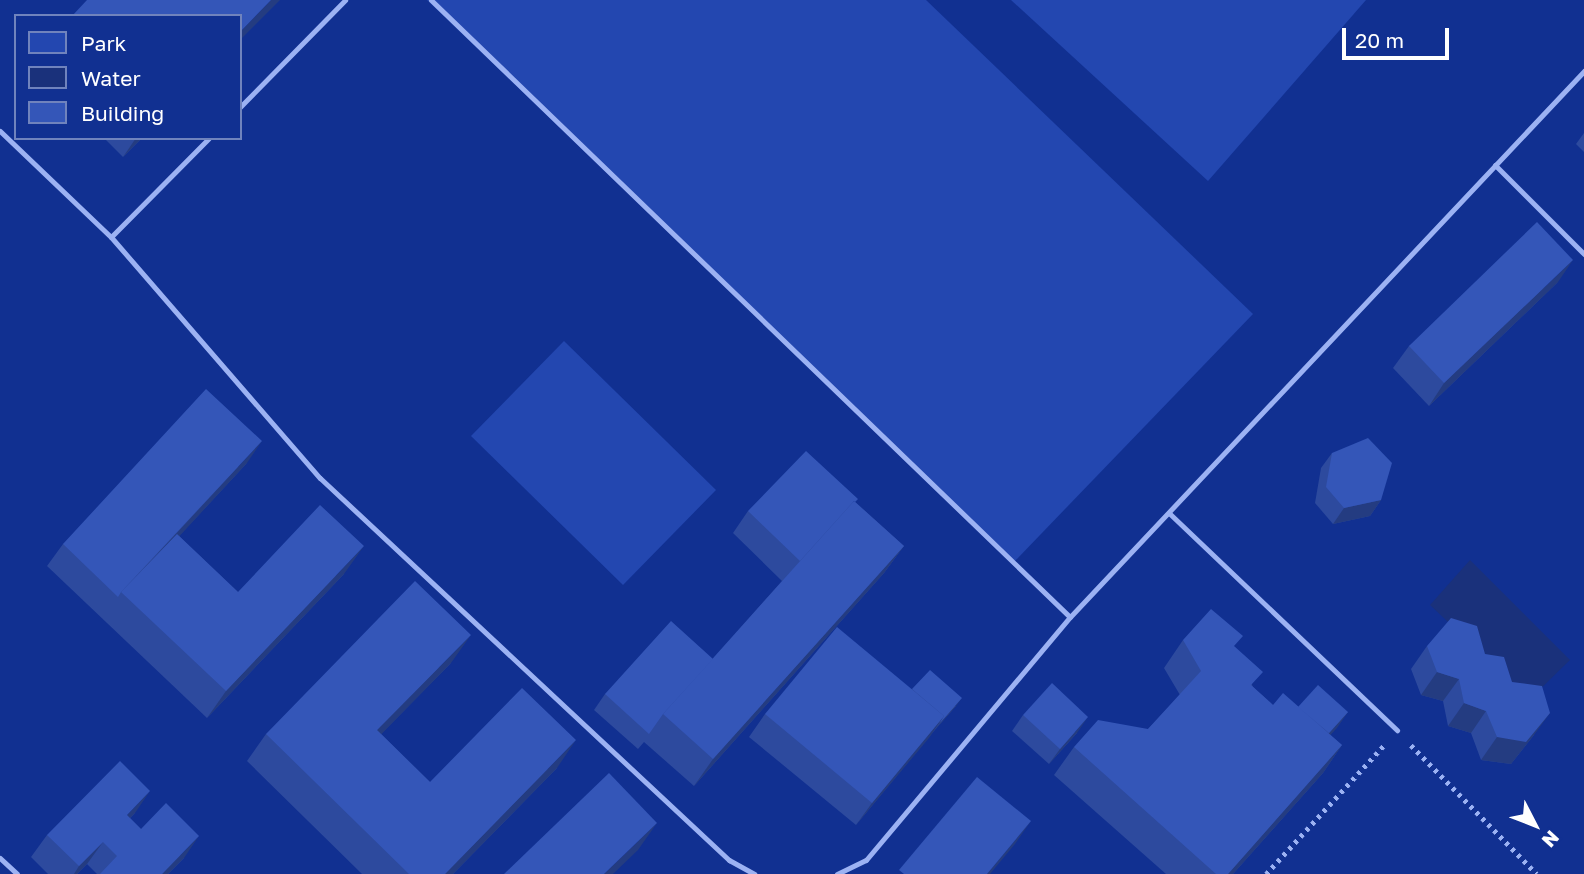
<!DOCTYPE html>
<style>
body{margin:0}
#map{position:relative;width:1584px;height:874px;overflow:hidden;background:#113091;font-family:"Golos Text",sans-serif}
div>[style]{position:absolute}
.green>*{inset:0;background:#2347b0}
.water>*{inset:0;background:#1a317b}
.path>*{height:4.5px;margin-top:-2.25px;transform-origin:0;background:repeating-linear-gradient(90deg,#9cb2f3 0 3.5px,transparent 0 8.5px)}
.service>*{height:5px;margin:-2.5px;padding:0 2.5px;transform-origin:2.5px;border-radius:2.5px;background:#9cb2f3}
.wall>*{inset:0;background:#2d4a9e}
.shaded-wall>*{inset:0;background:#243c81}
.building>*{inset:0;background:#3456b8}
span{translate:-50% -50%;white-space:nowrap;text-align:center;line-height:1.15;-webkit-text-stroke:6px #113091;paint-order:stroke}
.legend{position:absolute;left:14px;top:14px;width:228px;height:126px;box-sizing:border-box;background:#113091;border:2px solid #7083bd;margin:0;padding:9px 12px;list-style:none;font-size:21px;color:#fff}
.legend li{display:flex;align-items:center;gap:14px;height:35px}
.legend b{width:35px;border:2px solid #7083bd}
.north{position:absolute;left:1500px;top:790px;width:70px;height:70px;-webkit-text-stroke:5px #113091;paint-order:stroke;rotate:132deg;font-size:19px;font-weight:700;line-height:28px;text-align:center;color:#fff}
.north::after{content:'';display:block;margin:auto;width:24px;height:32px;background:#fff;clip-path:polygon(50% 0,100% 100%,50% 72%,0 100%)}
.scale{position:absolute;left:1342px;top:28px;width:107px;height:32px;box-sizing:border-box;border:4px solid #fff;border-top:0;padding-left:9px;font-size:21px;line-height:24px;white-space:nowrap;color:#fff;-webkit-text-stroke:5px #113091;paint-order:stroke}
</style>
<div id="map">
<div class="green">
<i style="clip-path:polygon(427px 0,926px 0,1253px 314px,1013px 563px)"></i>
<i style="clip-path:polygon(1011px 0,1366px 0,1208px 181px)"></i>
<i style="clip-path:polygon(564px 341px,716px 490px,623px 585px,471px 436px)"></i>
</div>
<div class="water">
<i style="clip-path:polygon(1470px 560px,1570px 660px,1530px 699px,1430px 605px)"></i>
</div>
<div class="path">
<i style="left:1411px;top:745px;width:180px;rotate:45.7deg"></i>
<i style="left:1266px;top:874px;width:175px;rotate:-47.5deg"></i>
</div>
<div class="service">
<i style="left:431px;top:0;width:888px;rotate:44deg"></i>
<i style="left:240px;top:107px;width:150px;rotate:-45.5deg"></i>
<i style="left:0;top:131px;width:153px;rotate:43.7deg"></i>
<i style="left:111px;top:237px;width:319px;rotate:49.1deg"></i>
<i style="left:320px;top:478px;width:560px;rotate:43.05deg"></i>
<i style="left:729px;top:860px;width:29px;rotate:29deg"></i>
<i style="left:1495px;top:165px;width:126px;rotate:45deg"></i>
<i style="left:111px;top:237px;width:139px;rotate:-45.3deg"></i>
<i style="left:1169px;top:513px;width:315px;rotate:43.6deg"></i>
<i style="left:0;top:858px;width:23px;rotate:43deg"></i>
<i style="left:837px;top:874px;width:32px;rotate:-26deg"></i>
<i style="left:866px;top:860px;width:317px;rotate:-50deg"></i>
<i style="left:1070px;top:617px;width:750px;rotate:-46.73deg"></i>
</div>
<div class="wall">
<i style="clip-path:polygon(1584px 133px,1584px 152px,1576px 144px)"></i>
<i style="clip-path:polygon(104px 138px,142px 138px,123px 157px)"></i>
<i style="clip-path:polygon(1558px 282px,1429px 406px,1393px 368px,1409px 346px)"></i>
<i style="clip-path:polygon(1332px 453px,1381px 500px,1370px 516px,1333px 524px,1315px 503px,1321px 468px)"></i>
<i style="clip-path:polygon(247px 463px,179px 536px,238px 592px,344px 574px,207px 718px,47px 566px,63px 544px)"></i>
<i style="clip-path:polygon(855px 502px,904px 546px,884px 573px,694px 786px,644px 742px,638px 749px,594px 710px,605px 694px,713px 659px,782px 581px,733px 533px,748px 511px)"></i>
<i style="clip-path:polygon(1183px 640px,1235px 647px,1253px 687px,1273px 705px,1348px 712px,1330px 735px,1342px 745px,1323px 773px,1233px 874px,1166px 874px,1054px 775px,1074px 747px,1148px 729px,1180px 695px,1164px 668px)"></i>
<i style="clip-path:polygon(1427px 646px,1485px 654px,1512px 682px,1534px 735px,1511px 764px,1481px 760px,1471px 733px,1448px 726px,1443px 701px,1421px 695px,1411px 669px)"></i>
<i style="clip-path:polygon(451px 663px,381px 734px,430px 782px,557px 768px,453px 874px,362px 874px,247px 761px,266px 734px)"></i>
<i style="clip-path:polygon(912px 689px,956px 706px,934px 731px,856px 825px,749px 737px,765px 714px)"></i>
<i style="clip-path:polygon(1023px 715px,1077px 733px,1049px 764px,1012px 731px)"></i>
<i style="clip-path:polygon(135px 813px,130px 818px,141px 829px,184px 858px,168px 874px,97px 874px,87px 864px,77px 874px,48px 874px,31px 857px,47px 835px)"></i>
</div>
<div class="shaded-wall">
<i style="clip-path:polygon(271px 0,280px 0,240px 40px,240px 32px)"></i>
<i style="clip-path:polygon(136px 138px,142px 138px,123px 157px)"></i>
<i style="clip-path:polygon(1573px 260px,1558px 282px,1429px 406px,1444px 383px)"></i>
<i style="clip-path:polygon(262px 441px,247px 463px,125px 595px,122px 592px)"></i>
<i style="clip-path:polygon(1381px 500px,1370px 516px,1333px 524px,1344px 508px)"></i>
<i style="clip-path:polygon(364px 546px,344px 574px,207px 718px,226px 691px)"></i>
<i style="clip-path:polygon(904px 546px,884px 573px,694px 786px,713px 759px)"></i>
<i style="clip-path:polygon(471px 635px,451px 663px,358px 758px,377px 730px)"></i>
<i style="clip-path:polygon(1437px 672px,1459px 679px,1443px 701px,1421px 695px)"></i>
<i style="clip-path:polygon(962px 698px,956px 706px,934px 731px,940px 723px)"></i>
<i style="clip-path:polygon(1464px 703px,1486px 711px,1471px 733px,1448px 726px)"></i>
<i style="clip-path:polygon(1348px 712px,1337px 728px,1311px 756px,1322px 741px)"></i>
<i style="clip-path:polygon(1550px 713px,1534px 735px,1511px 764px,1481px 760px,1497px 737px)"></i>
<i style="clip-path:polygon(944px 716px,929px 738px,856px 825px,872px 803px)"></i>
<i style="clip-path:polygon(1088px 717px,1077px 733px,1049px 764px,1060px 749px)"></i>
<i style="clip-path:polygon(576px 740px,557px 768px,453px 874px,445px 874px)"></i>
<i style="clip-path:polygon(1342px 745px,1323px 773px,1233px 874px,1228px 874px)"></i>
<i style="clip-path:polygon(150px 791px,135px 813px,111px 837px,127px 815px)"></i>
<i style="clip-path:polygon(1031px 821px,1015px 844px,990px 874px,987px 874px)"></i>
<i style="clip-path:polygon(657px 823px,638px 850px,613px 874px,604px 874px)"></i>
<i style="clip-path:polygon(199px 836px,184px 858px,168px 874px,162px 874px)"></i>
<i style="clip-path:polygon(103px 842px,87px 864px,77px 874px,74px 874px,79px 866px)"></i>
</div>
<div class="building">
<i style="clip-path:polygon(87px 0,271px 0,240px 32px,240px 16px,72px 16px)"></i>
<i style="clip-path:polygon(1537px 222px,1573px 260px,1444px 383px,1409px 346px)"></i>
<i style="clip-path:polygon(206px 389px,262px 441px,121px 592px,118px 597px,63px 544px)"></i>
<i style="clip-path:polygon(1368px 438px,1392px 463px,1381px 500px,1344px 508px,1326px 487px,1332px 453px)"></i>
<i style="clip-path:polygon(806px 451px,858px 499px,855px 502px,854px 501px,800px 561px,748px 511px)"></i>
<i style="clip-path:polygon(854px 501px,904px 546px,713px 759px,663px 714px)"></i>
<i style="clip-path:polygon(320px 505px,364px 546px,226px 691px,121px 592px,177px 534px,238px 592px)"></i>
<i style="clip-path:polygon(415px 581px,471px 635px,377px 730px,430px 782px,522px 688px,576px 740px,445px 874px,409px 874px,266px 734px)"></i>
<i style="clip-path:polygon(1211px 609px,1243px 636px,1234px 646px,1263px 672px,1251px 685px,1273px 705px,1283px 693px,1342px 745px,1228px 874px,1216px 874px,1074px 747px,1098px 720px,1148px 729px,1201px 671px,1183px 640px)"></i>
<i style="clip-path:polygon(1451px 618px,1477px 626px,1485px 654px,1504px 657px,1512px 682px,1542px 686px,1550px 713px,1526px 742px,1497px 737px,1486px 711px,1464px 703px,1459px 679px,1437px 672px,1427px 646px)"></i>
<i style="clip-path:polygon(671px 621px,713px 659px,663px 714px,649px 734px,605px 694px)"></i>
<i style="clip-path:polygon(837px 627px,944px 716px,872px 803px,765px 714px)"></i>
<i style="clip-path:polygon(930px 670px,962px 698px,940px 723px,944px 716px,912px 689px)"></i>
<i style="clip-path:polygon(1052px 683px,1088px 717px,1060px 749px,1023px 715px)"></i>
<i style="clip-path:polygon(1318px 685px,1348px 712px,1329px 733px,1298px 707px)"></i>
<i style="clip-path:polygon(120px 761px,150px 791px,127px 815px,141px 829px,166px 803px,199px 836px,162px 874px,100px 874px,117px 856px,103px 842px,79px 866px,47px 835px)"></i>
<i style="clip-path:polygon(609px 773px,657px 823px,604px 874px,504px 874px)"></i>
<i style="clip-path:polygon(977px 777px,1031px 821px,987px 874px,904px 874px,899px 870px)"></i>
</div>
<ul class="legend">
<li><b style="height:19px;background:#2347b0"></b>Park</li>
<li><b style="height:19px;background:#1a317b"></b>Water</li>
<li><b style="height:19px;background:#3456b8"></b>Building</li>
</ul>
<div class="north">N</div>
<div class="scale">20 m</div>
</div>
